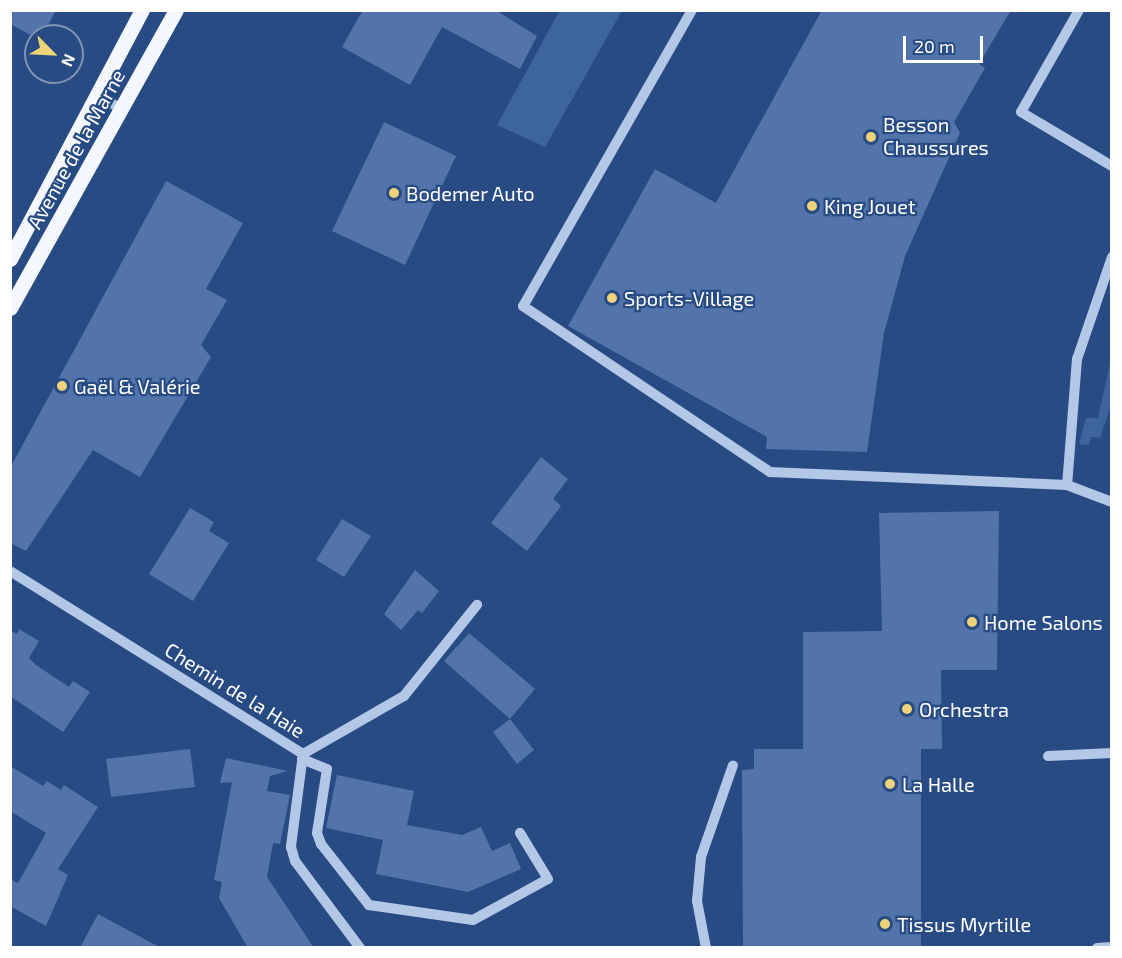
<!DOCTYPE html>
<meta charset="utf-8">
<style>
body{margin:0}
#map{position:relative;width:1122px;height:958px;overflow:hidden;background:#294b84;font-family:"Exo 2",sans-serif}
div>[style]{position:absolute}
.green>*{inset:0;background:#3e64a0}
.building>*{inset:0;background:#5274ab}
.minor>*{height:10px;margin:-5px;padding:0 5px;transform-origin:5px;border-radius:5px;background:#b3c7e7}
.major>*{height:15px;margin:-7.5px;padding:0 7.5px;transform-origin:7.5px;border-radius:7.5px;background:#f4f7fe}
.dots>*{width:16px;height:16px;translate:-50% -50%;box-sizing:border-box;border:3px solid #294b84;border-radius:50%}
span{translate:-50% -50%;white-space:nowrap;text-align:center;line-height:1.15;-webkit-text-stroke:4.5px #294b84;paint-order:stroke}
.poi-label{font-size:20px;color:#fff}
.left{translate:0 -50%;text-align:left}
.street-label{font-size:20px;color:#fff}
.frame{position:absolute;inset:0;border:12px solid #fff;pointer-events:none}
.north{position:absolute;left:24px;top:24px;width:60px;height:60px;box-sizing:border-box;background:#294b84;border:2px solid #7f93b5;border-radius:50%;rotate:114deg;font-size:16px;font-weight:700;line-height:24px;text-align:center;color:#fff}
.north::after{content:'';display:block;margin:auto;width:21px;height:27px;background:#eed37a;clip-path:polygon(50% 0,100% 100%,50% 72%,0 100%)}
.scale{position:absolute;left:903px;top:36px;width:80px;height:27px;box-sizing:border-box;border:3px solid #fff;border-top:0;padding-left:8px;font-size:18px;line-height:21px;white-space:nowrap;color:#fff;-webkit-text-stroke:4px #294b84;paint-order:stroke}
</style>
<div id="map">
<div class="green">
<i style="clip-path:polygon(560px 10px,622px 11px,545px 147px,497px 125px)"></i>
<i style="clip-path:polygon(1111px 359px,1111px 405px,1100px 438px,1091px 437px,1089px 445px,1079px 444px,1086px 418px,1098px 418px)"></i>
</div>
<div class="building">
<i style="clip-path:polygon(10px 10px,56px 10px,42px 36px,36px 38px,10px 24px)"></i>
<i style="clip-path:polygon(363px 10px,495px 10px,537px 36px,520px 69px,442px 27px,410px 85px,342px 47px)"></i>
<i style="clip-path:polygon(822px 10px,1011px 10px,979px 64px,985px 68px,954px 122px,960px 133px,905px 256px,884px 333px,867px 452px,766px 449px,767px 437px,568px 326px,655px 169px,716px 203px)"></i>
<i style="clip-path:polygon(384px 122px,456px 156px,405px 265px,332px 231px)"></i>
<i style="clip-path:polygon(166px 181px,243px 223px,206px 289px,227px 300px,201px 345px,211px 357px,140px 477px,93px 450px,26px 551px,10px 543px,10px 468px)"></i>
<i style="clip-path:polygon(541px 457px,568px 479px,553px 499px,561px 506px,527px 551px,491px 523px)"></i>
<i style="clip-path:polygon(190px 508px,214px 522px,209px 531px,229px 543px,193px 601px,149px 574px)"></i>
<i style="clip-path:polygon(999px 511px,997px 670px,941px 670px,942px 749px,921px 749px,921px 948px,743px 946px,742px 770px,754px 769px,754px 749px,803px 749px,803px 632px,882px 631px,879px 513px)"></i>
<i style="clip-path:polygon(342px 519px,371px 536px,344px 577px,316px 560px)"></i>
<i style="clip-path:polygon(415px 570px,439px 591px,422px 613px,418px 610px,401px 630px,384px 614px)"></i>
<i style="clip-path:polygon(19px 629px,39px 641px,29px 658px,36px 665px,69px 687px,73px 681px,90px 692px,63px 732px,10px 696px,10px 630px,17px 634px)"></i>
<i style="clip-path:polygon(469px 633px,535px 689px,510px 719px,444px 661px)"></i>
<i style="clip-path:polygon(510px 719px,534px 750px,517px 764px,493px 732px)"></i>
<i style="clip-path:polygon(190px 749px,195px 787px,111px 797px,106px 759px)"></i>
<i style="clip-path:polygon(226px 758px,288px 771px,270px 776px,267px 791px,290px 795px,280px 844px,273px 843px,267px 877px,314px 948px,248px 948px,219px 898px,222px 882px,214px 880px,232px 782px,220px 783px)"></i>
<i style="clip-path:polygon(10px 766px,43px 786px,47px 781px,61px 790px,64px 785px,98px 807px,58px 869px,68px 875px,46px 926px,10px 906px,10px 879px,18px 883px,46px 833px,10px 811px)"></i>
<i style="clip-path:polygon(337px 775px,414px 791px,407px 825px,462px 835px,481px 827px,492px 851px,510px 843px,521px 869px,468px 892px,376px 874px,383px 840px,326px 828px)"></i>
<i style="clip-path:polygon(98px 914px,161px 948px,80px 948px)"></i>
</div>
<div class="minor">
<i style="left:692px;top:10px;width:341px;rotate:119.7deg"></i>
<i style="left:523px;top:306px;width:298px;rotate:33.9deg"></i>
<i style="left:770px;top:472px;width:297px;rotate:2.5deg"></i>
<i style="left:1079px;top:10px;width:117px;rotate:119.6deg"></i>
<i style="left:1021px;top:112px;width:106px;rotate:30.7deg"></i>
<i style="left:101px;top:92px;width:10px;rotate:61deg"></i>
<i style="left:106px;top:101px;width:19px;rotate:25deg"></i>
<i style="left:1112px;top:257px;width:108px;rotate:108.9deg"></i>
<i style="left:1077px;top:359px;width:126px;rotate:94.5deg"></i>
<i style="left:1067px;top:485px;width:48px;rotate:20.7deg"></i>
<i style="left:10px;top:571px;width:345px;rotate:32deg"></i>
<i style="left:303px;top:754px;width:116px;rotate:-29.9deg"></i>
<i style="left:404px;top:696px;width:117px;rotate:-51.3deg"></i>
<i style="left:303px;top:754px;width:94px;rotate:97.4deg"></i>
<i style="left:291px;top:847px;width:15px;rotate:74deg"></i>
<i style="left:295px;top:861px;width:109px;rotate:53.2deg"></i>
<i style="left:1048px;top:756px;width:64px;rotate:-2.7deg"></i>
<i style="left:302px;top:759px;width:27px;rotate:22deg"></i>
<i style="left:327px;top:769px;width:65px;rotate:98.9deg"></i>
<i style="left:317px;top:833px;width:12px;rotate:70deg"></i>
<i style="left:321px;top:844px;width:78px;rotate:51.8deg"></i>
<i style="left:369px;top:905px;width:105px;rotate:8.2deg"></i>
<i style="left:473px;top:920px;width:85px;rotate:-28.7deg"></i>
<i style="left:548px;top:879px;width:54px;rotate:-121.3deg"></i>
<i style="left:706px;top:948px;width:48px;rotate:-100.8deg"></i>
<i style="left:697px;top:901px;width:44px;rotate:-84.8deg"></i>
<i style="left:701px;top:857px;width:97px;rotate:-70.8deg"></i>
<i style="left:1097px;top:948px;width:15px;rotate:-4deg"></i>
</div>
<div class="major">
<i style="left:10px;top:259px;width:282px;rotate:-62.1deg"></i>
<i style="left:10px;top:308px;width:341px;rotate:-60.9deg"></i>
</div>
<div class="dots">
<i style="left:871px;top:137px;background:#eed37a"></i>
<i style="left:394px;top:193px;background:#eed37a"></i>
<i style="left:812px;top:206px;background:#eed37a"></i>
<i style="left:612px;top:298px;background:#eed37a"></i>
<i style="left:62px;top:386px;background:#eed37a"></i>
<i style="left:972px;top:622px;background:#eed37a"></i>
<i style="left:907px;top:709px;background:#eed37a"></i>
<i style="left:890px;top:784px;background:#eed37a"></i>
<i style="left:885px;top:924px;background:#eed37a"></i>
</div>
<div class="poi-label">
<span class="left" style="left:883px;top:136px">Besson<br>Chaussures</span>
<span class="left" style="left:406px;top:193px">Bodemer Auto</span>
<span class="left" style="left:824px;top:206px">King Jouet</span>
<span class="left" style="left:624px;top:298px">Sports-Village</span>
<span class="left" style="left:74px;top:386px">Gaël &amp; Valérie</span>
<span class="left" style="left:984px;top:622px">Home Salons</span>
<span class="left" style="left:919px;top:709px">Orchestra</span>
<span class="left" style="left:902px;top:784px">La Halle</span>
<span class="left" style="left:897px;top:924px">Tissus Myrtille</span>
</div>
<div class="street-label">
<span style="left:76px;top:149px;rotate:-61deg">Avenue de la Marne</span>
<span style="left:235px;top:690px;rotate:32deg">Chemin de la Haie</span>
</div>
<div class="frame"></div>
<div class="north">N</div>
<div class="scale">20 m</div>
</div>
